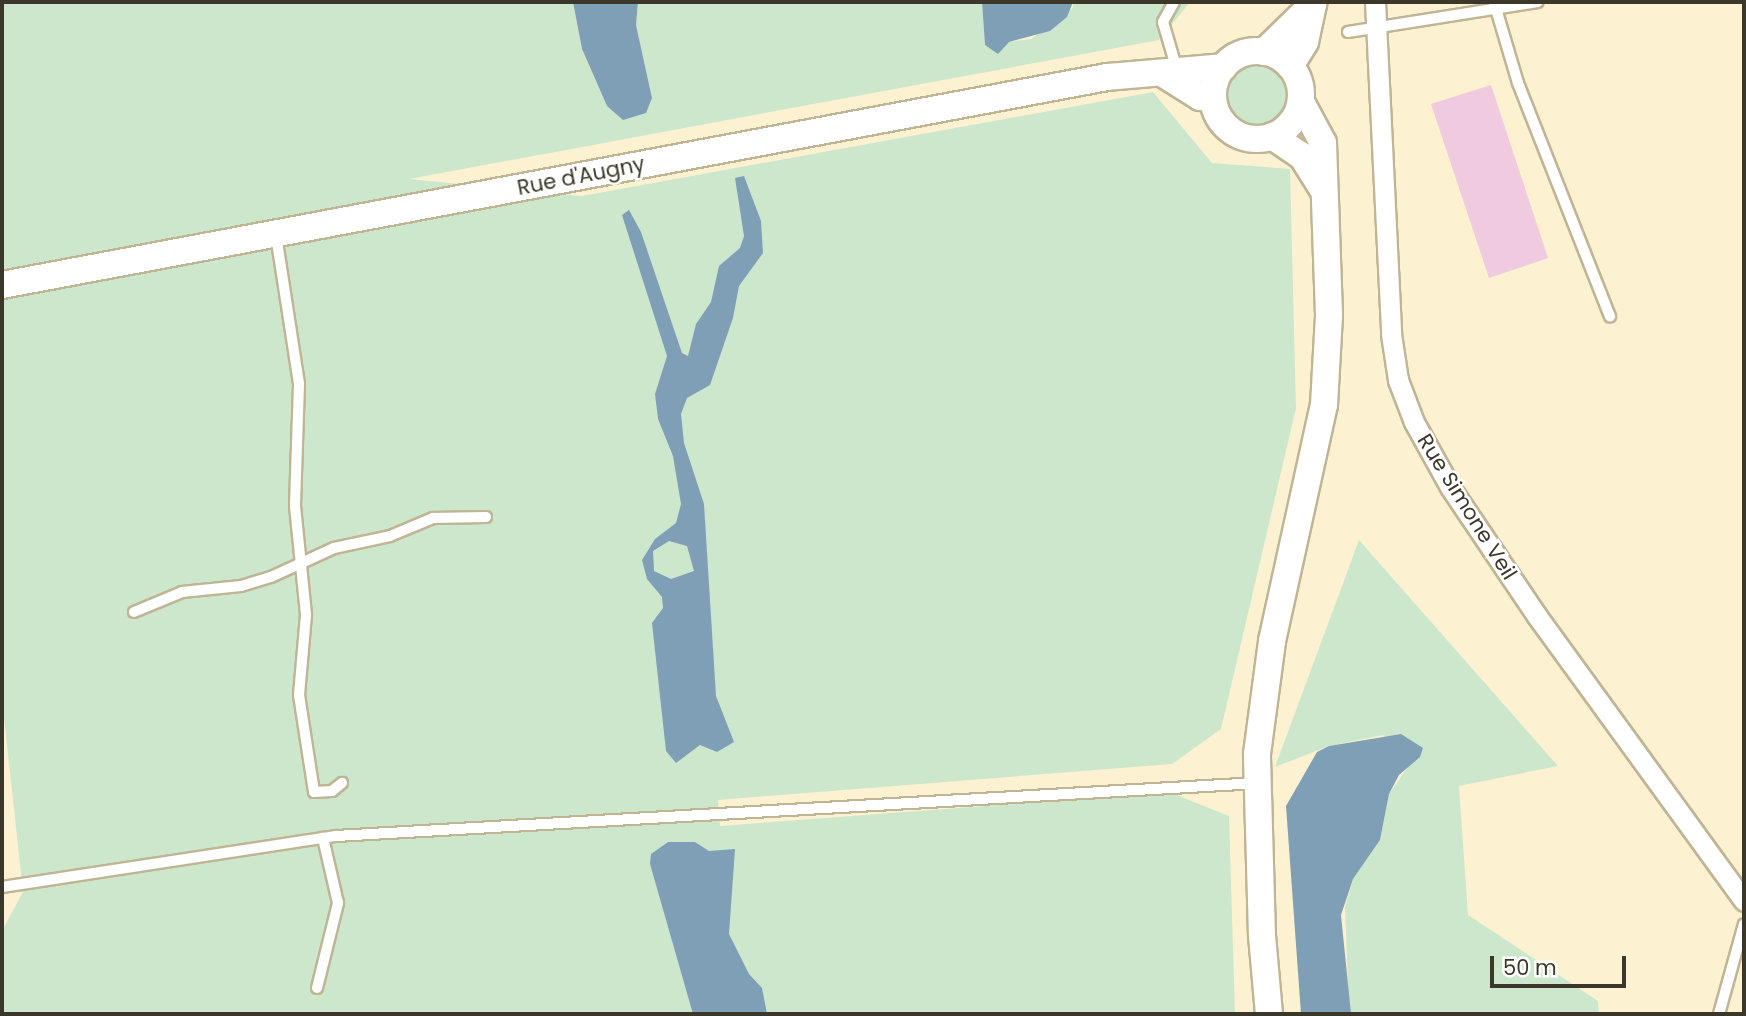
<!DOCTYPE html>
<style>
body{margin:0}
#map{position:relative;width:1746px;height:1016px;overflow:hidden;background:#fcf2d1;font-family:Poppins,sans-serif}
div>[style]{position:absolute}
.green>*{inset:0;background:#cde7cd}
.round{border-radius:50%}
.water>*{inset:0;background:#7f9fb6}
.building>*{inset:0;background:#f0cade}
.roads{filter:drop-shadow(2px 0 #bfb595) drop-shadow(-2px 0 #bfb595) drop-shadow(0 2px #bfb595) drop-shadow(0 -2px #bfb595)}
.service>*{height:10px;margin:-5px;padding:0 5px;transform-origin:5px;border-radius:5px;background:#fff}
.minor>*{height:19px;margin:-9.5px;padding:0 9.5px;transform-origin:9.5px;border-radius:9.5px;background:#fff}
.secondary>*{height:26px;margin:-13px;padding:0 13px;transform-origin:13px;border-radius:13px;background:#fff}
.secondary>.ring{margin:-13px;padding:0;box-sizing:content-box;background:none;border:26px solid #fff;border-radius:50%}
span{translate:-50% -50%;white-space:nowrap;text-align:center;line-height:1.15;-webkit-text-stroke:5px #fff;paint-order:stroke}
.street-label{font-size:21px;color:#3b372a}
.frame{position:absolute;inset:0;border:4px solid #3b372a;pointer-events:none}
.scale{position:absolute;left:1490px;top:956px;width:136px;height:32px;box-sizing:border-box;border:4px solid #3b372a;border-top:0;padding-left:9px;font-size:21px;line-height:24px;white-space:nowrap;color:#3b372a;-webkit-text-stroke:5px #fff;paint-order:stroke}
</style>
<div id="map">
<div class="green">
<i style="clip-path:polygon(2px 2px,573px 2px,582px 49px,607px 106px,652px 98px,636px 25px,638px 2px,982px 2px,985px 45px,1031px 39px,1073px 8px,1073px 2px,1190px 2px,1159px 40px,409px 179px,582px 196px,1153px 92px,1212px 163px,1290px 169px,1296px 408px,1221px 729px,1172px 764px,718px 800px,720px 826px,1169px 792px,1229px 816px,1235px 1014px,2px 1014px,2px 931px,23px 892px,2px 699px)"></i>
<i class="round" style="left:1227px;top:63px;width:62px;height:62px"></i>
<i style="clip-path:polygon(1359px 540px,1558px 766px,1459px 786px,1468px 915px,1598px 1001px,1599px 1014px,1349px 1014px,1345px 907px,1353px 879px,1380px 840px,1389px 794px,1412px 761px,1383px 735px,1329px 746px,1275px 767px)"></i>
</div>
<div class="water">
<i style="clip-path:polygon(573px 2px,638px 2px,636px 25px,652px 98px,646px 113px,623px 120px,607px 106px,582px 49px)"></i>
<i style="clip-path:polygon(982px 2px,1073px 2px,1067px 17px,1050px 31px,1009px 42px,998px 54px,985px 45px)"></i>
<i style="clip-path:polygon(evenodd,744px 176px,761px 221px,763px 253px,739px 286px,733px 318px,710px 385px,687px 398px,681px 414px,684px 443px,704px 504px,716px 696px,734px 742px,717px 752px,700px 745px,676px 763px,666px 751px,652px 623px,663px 608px,662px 597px,647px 579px,642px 560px,655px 539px,676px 523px,681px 504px,673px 456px,658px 419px,655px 394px,667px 356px,622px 215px,629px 210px,641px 232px,682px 353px,688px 356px,696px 324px,711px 302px,719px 266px,740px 248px,744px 236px,735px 178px,744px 176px,669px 541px,687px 546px,694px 571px,671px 579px,654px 571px,653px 551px,669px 541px)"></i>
<i style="clip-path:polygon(1401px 734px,1423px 748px,1420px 757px,1399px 775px,1389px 794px,1380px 840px,1353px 879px,1341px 915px,1351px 1014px,1301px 1014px,1286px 806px,1317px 752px,1329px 746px)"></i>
<i style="clip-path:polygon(668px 842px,695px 842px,709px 851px,735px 849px,729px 934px,749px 974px,762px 988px,767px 1014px,693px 1014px,650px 864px,651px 854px)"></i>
</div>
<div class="building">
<i style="clip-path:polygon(1491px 85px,1548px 258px,1489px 278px,1431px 104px)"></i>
</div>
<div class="roads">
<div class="service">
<i style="left:1174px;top:2px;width:23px;rotate:119deg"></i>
<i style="left:1163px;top:22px;width:50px;rotate:73.7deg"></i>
<i style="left:1494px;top:2px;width:84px;rotate:73.5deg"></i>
<i style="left:1518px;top:83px;width:251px;rotate:68.5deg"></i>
<i style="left:1348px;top:32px;width:192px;rotate:-9deg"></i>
<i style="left:276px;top:235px;width:151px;rotate:81.2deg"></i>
<i style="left:299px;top:384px;width:122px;rotate:91.9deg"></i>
<i style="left:295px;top:506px;width:110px;rotate:84.2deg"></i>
<i style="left:306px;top:615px;width:80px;rotate:95deg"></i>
<i style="left:299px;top:695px;width:98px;rotate:81.2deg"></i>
<i style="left:314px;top:792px;width:18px;rotate:-3deg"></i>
<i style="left:332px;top:791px;width:13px;rotate:-39deg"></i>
<i style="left:134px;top:612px;width:52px;rotate:-22.6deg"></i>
<i style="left:182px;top:592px;width:59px;rotate:-5.8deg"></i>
<i style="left:241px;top:586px;width:31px;rotate:-17deg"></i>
<i style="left:271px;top:577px;width:69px;rotate:-24.7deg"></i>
<i style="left:334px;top:548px;width:57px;rotate:-12.1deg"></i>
<i style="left:390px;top:536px;width:47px;rotate:-22.7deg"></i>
<i style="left:433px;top:518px;width:53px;rotate:-1.1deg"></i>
<i style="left:2px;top:887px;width:338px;rotate:-8.7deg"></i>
<i style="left:336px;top:836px;width:923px;rotate:-3.29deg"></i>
<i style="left:317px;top:988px;width:88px;rotate:-76.1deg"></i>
<i style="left:338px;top:903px;width:67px;rotate:-103deg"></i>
<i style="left:1719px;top:1014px;width:93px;rotate:-74.5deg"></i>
</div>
<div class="minor">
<i style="left:1375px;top:2px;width:332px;rotate:87.2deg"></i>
<i style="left:1391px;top:334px;width:47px;rotate:81.3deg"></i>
<i style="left:1398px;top:380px;width:45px;rotate:69.1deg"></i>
<i style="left:1414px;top:422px;width:74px;rotate:61deg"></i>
<i style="left:1450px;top:487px;width:156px;rotate:56deg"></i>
<i style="left:1537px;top:616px;width:352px;rotate:54deg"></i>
</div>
<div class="secondary">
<i class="ring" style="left:1213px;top:51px;width:62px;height:62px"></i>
<i style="left:1264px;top:52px;width:69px;rotate:-44.4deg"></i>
<i style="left:1290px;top:66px;width:28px;rotate:-58deg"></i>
<i style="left:1305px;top:42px;width:40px;rotate:-78deg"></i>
<i style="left:1162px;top:73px;width:45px;rotate:32.3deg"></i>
<i style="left:1200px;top:97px;width:13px;rotate:4deg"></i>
<i style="left:1272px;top:136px;width:36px;rotate:34deg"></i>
<i style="left:1302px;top:156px;width:38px;rotate:58deg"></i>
<i style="left:2px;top:285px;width:1124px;rotate:-10.66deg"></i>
<i style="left:1107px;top:77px;width:117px;rotate:-4.9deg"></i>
<i style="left:1269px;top:1014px;width:78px;rotate:-95.1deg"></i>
<i style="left:1262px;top:936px;width:182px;rotate:-91.6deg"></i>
<i style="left:1257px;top:754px;width:114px;rotate:-82.4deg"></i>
<i style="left:1272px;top:641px;width:242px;rotate:-77.6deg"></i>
<i style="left:1324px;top:405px;width:90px;rotate:-86.8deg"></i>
<i style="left:1329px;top:315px;width:172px;rotate:-92deg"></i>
<i style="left:1323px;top:143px;width:47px;rotate:-118.2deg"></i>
</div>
</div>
<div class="street-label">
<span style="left:581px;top:176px;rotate:-11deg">Rue d'Augny</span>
<span style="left:1467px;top:507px;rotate:58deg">Rue Simone Veil</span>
</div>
<div class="frame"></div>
<div class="scale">50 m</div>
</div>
